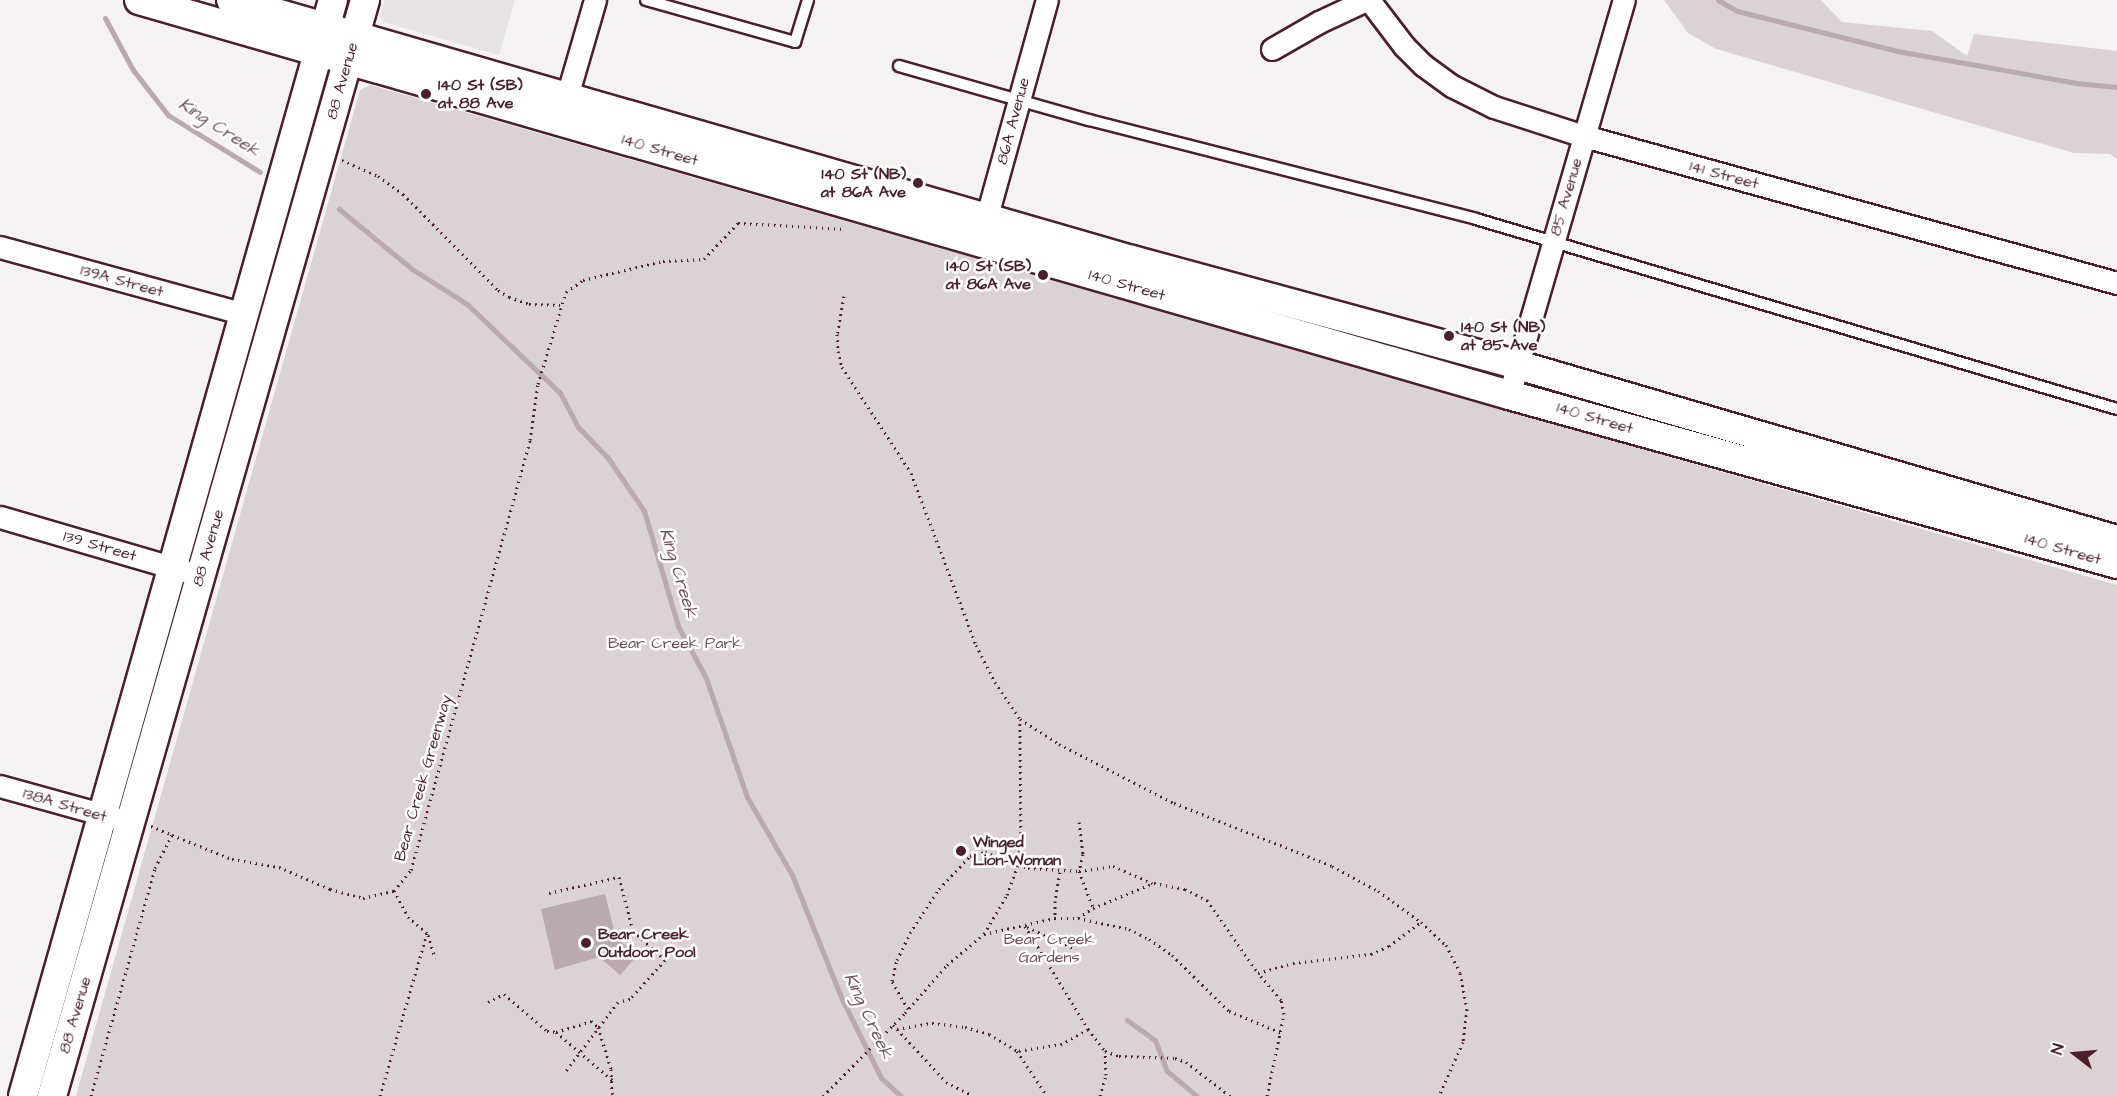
<!DOCTYPE html>
<style>
body{margin:0}
#map{position:relative;width:2117px;height:1096px;overflow:hidden;background:#f4f2f2;font-family:"Architects Daughter",sans-serif}
div>[style]{position:absolute}
.built>*{inset:0;background:#e7e2e3}
.green>*{inset:0;background:#dbd2d5}
.water>*{inset:0;background:#baa9ae}
.stream>*{height:5px;margin:-2.5px;padding:0 2.5px;transform-origin:2.5px;border-radius:2.5px;background:#baa9ae}
.path>*{height:3px;margin-top:-1.5px;transform-origin:0;background:repeating-linear-gradient(90deg,#4a1f2b 0 1.5px,transparent 0 6px)}
.roads{filter:drop-shadow(2px 0 #4a1f2b) drop-shadow(-2px 0 #4a1f2b) drop-shadow(0 2px #4a1f2b) drop-shadow(0 -2px #4a1f2b)}
.lane>*{height:10px;margin:-5px;padding:0 5px;transform-origin:5px;border-radius:5px;background:#fff}
.street>*{height:21px;margin:-10.5px;padding:0 10.5px;transform-origin:10.5px;border-radius:10.5px;background:#fff}
.secondary>*{height:28px;margin:-14px;padding:0 14px;transform-origin:14px;border-radius:14px;background:#fff}
.dots>*{width:16px;height:16px;translate:-50% -50%;box-sizing:border-box;border:3px solid #fff;border-radius:50%}
span{translate:-50% -50%;white-space:nowrap;text-align:center;line-height:1.15;-webkit-text-stroke:5px #fff;paint-order:stroke}
.street-label{font-size:16px;color:#4a1f2b}
.poi-label{font-size:16px;color:#4a1f2b;font-weight:700}
.left{translate:0 -50%;text-align:left}
.right{translate:-100% -50%;text-align:right}
.park-label{font-size:16px;color:#6e4c56}
.water-label{font-size:18px;color:#714f59;font-style:italic}
.north{position:absolute;left:2045px;top:1024px;width:60px;height:60px;-webkit-text-stroke:4px #fff;paint-order:stroke;rotate:286deg;font-size:16px;font-weight:700;line-height:24px;text-align:center;color:#4a1f2b}
.north::after{content:'';display:block;margin:auto;width:21px;height:27px;background:#4a1f2b;clip-path:polygon(50% 0,100% 100%,50% 72%,0 100%)}
</style>
<div id="map">
<div class="built">
<i style="clip-path:polygon(385px 0,515px 0,499px 55px,383px 22px,380px 16px)"></i>
</div>
<div class="green">
<i style="clip-path:polygon(1664px 0,1821px 0,1842px 22px,1932px 31px,1967px 56px,1974px 34px,2117px 51px,2117px 159px,2110px 154px,2074px 153px,1716px 49px,1688px 33px)"></i>
<i style="clip-path:polygon(370px 85px,2117px 585px,2117px 1096px,76px 1096px,360px 90px)"></i>
</div>
<div class="water">
<i style="clip-path:polygon(605px 894px,616px 937px,637px 956px,620px 975px,599px 957px,555px 970px,541px 909px)"></i>
</div>
<div class="stream">
<i style="left:1718px;top:0;width:22px;rotate:30deg"></i>
<i style="left:1737px;top:11px;width:165px;rotate:14deg"></i>
<i style="left:1897px;top:51px;width:182px;rotate:10.1deg"></i>
<i style="left:2076px;top:83px;width:41px;rotate:5.6deg"></i>
<i style="left:105px;top:18px;width:59px;rotate:61.7deg"></i>
<i style="left:133px;top:70px;width:57px;rotate:52.1deg"></i>
<i style="left:168px;top:115px;width:108px;rotate:31.8deg"></i>
<i style="left:339px;top:209px;width:94px;rotate:39.4deg"></i>
<i style="left:412px;top:269px;width:65px;rotate:32.5deg"></i>
<i style="left:467px;top:304px;width:129px;rotate:43.7deg"></i>
<i style="left:560px;top:393px;width:40px;rotate:62deg"></i>
<i style="left:579px;top:428px;width:42px;rotate:46deg"></i>
<i style="left:608px;top:458px;width:64px;rotate:55.8deg"></i>
<i style="left:644px;top:511px;width:120px;rotate:73.5deg"></i>
<i style="left:678px;top:626px;width:59px;rotate:61.7deg"></i>
<i style="left:706px;top:678px;width:126px;rotate:71deg"></i>
<i style="left:747px;top:797px;width:90px;rotate:60deg"></i>
<i style="left:792px;top:875px;width:131px;rotate:68.1deg"></i>
<i style="left:841px;top:997px;width:90px;rotate:63.7deg"></i>
<i style="left:881px;top:1078px;width:27px;rotate:42deg"></i>
<i style="left:1127px;top:1020px;width:34px;rotate:36deg"></i>
<i style="left:1155px;top:1040px;width:33px;rotate:69deg"></i>
<i style="left:1167px;top:1071px;width:39px;rotate:40deg"></i>
</div>
<div class="path">
<i style="left:342px;top:160px;width:39px;rotate:24deg"></i>
<i style="left:378px;top:176px;width:31px;rotate:36deg"></i>
<i style="left:403px;top:194px;width:135px;rotate:45.3deg"></i>
<i style="left:498px;top:290px;width:13px;rotate:32deg"></i>
<i style="left:509px;top:297px;width:21px;rotate:19deg"></i>
<i style="left:529px;top:304px;width:31px;rotate:2deg"></i>
<i style="left:844px;top:296px;width:39px;rotate:100deg"></i>
<i style="left:837px;top:334px;width:17px;rotate:87deg"></i>
<i style="left:838px;top:351px;width:16px;rotate:76deg"></i>
<i style="left:842px;top:367px;width:126px;rotate:56.9deg"></i>
<i style="left:911px;top:473px;width:184px;rotate:69.3deg"></i>
<i style="left:976px;top:645px;width:42px;rotate:62.8deg"></i>
<i style="left:995px;top:682px;width:45px;rotate:56deg"></i>
<i style="left:1020px;top:719px;width:46px;rotate:32.7deg"></i>
<i style="left:1059px;top:744px;width:129px;rotate:27.2deg"></i>
<i style="left:1174px;top:803px;width:170px;rotate:21.7deg"></i>
<i style="left:1332px;top:866px;width:52px;rotate:28.5deg"></i>
<i style="left:1378px;top:891px;width:53px;rotate:35.8deg"></i>
<i style="left:1421px;top:922px;width:34px;rotate:43deg"></i>
<i style="left:1446px;top:945px;width:31px;rotate:63deg"></i>
<i style="left:1460px;top:973px;width:37px;rotate:79deg"></i>
<i style="left:1467px;top:1009px;width:33px;rotate:97deg"></i>
<i style="left:1463px;top:1042px;width:59px;rotate:114deg"></i>
<i style="left:1079px;top:822px;width:32px;rotate:83deg"></i>
<i style="left:1083px;top:854px;width:17px;rotate:103deg"></i>
<i style="left:1079px;top:871px;width:34px;rotate:-8deg"></i>
<i style="left:1113px;top:866px;width:43px;rotate:23.6deg"></i>
<i style="left:151px;top:826px;width:23px;rotate:23deg"></i>
<i style="left:1060px;top:872px;width:29px;rotate:100deg"></i>
<i style="left:1055px;top:901px;width:17px;rotate:90deg"></i>
<i style="left:1055px;top:918px;width:23px"></i>
<i style="left:1078px;top:918px;width:18px;rotate:-34deg"></i>
<i style="left:1093px;top:908px;width:66px;rotate:-22.3deg"></i>
<i style="left:1154px;top:883px;width:32px;rotate:11deg"></i>
<i style="left:1185px;top:889px;width:25px;rotate:27deg"></i>
<i style="left:1207px;top:900px;width:89px;rotate:55.1deg"></i>
<i style="left:549px;top:893px;width:72px;rotate:-12.9deg"></i>
<i style="left:619px;top:877px;width:56px;rotate:75.5deg"></i>
<i style="left:633px;top:931px;width:43px;rotate:42.2deg"></i>
<i style="left:665px;top:960px;width:52px;rotate:131.9deg"></i>
<i style="left:630px;top:999px;width:12px;rotate:166deg"></i>
<i style="left:618px;top:1002px;width:88px;rotate:127.1deg"></i>
<i style="left:1078px;top:918px;width:52px;rotate:12.2deg"></i>
<i style="left:1129px;top:929px;width:22px;rotate:27deg"></i>
<i style="left:1149px;top:939px;width:28px;rotate:35deg"></i>
<i style="left:1172px;top:955px;width:80px;rotate:44.5deg"></i>
<i style="left:1229px;top:1011px;width:57px;rotate:22.5deg"></i>
<i style="left:1025px;top:926px;width:121px;rotate:58.5deg"></i>
<i style="left:1088px;top:1029px;width:30px;rotate:150deg"></i>
<i style="left:1062px;top:1044px;width:46px;rotate:171.2deg"></i>
<i style="left:1017px;top:1051px;width:54px;rotate:56.3deg"></i>
<i style="left:1027px;top:927px;width:54px;rotate:24.2deg"></i>
<i style="left:984px;top:934px;width:73px;rotate:-12.7deg"></i>
<i style="left:428px;top:935px;width:24px;rotate:73deg"></i>
<i style="left:488px;top:1002px;width:18px;rotate:-27deg"></i>
<i style="left:504px;top:994px;width:57px;rotate:40.7deg"></i>
<i style="left:547px;top:1031px;width:9px;rotate:6deg"></i>
<i style="left:556px;top:1032px;width:74px;rotate:40.6deg"></i>
<i style="left:908px;top:1009px;width:32px;rotate:-120deg"></i>
<i style="left:892px;top:981px;width:22px;rotate:-77deg"></i>
<i style="left:897px;top:960px;width:30px;rotate:-64deg"></i>
<i style="left:910px;top:933px;width:53px;rotate:-56.6deg"></i>
<i style="left:939px;top:889px;width:45px;rotate:-46.8deg"></i>
<i style="left:970px;top:856px;width:16px;rotate:-15deg"></i>
<i style="left:985px;top:852px;width:46px;rotate:20.4deg"></i>
<i style="left:1028px;top:868px;width:51px;rotate:3.4deg"></i>
<i style="left:1079px;top:871px;width:40px;rotate:69deg"></i>
<i style="left:893px;top:1025px;width:6px;rotate:45deg"></i>
<i style="left:897px;top:1029px;width:36px;rotate:-10deg"></i>
<i style="left:932px;top:1023px;width:33px;rotate:7deg"></i>
<i style="left:965px;top:1027px;width:25px;rotate:16deg"></i>
<i style="left:989px;top:1034px;width:33px;rotate:31deg"></i>
<i style="left:897px;top:1029px;width:72px;rotate:47.2deg"></i>
<i style="left:946px;top:1082px;width:30px;rotate:27deg"></i>
<i style="left:1088px;top:1029px;width:28px;rotate:52deg"></i>
<i style="left:556px;top:1032px;width:37px;rotate:-17deg"></i>
<i style="left:591px;top:1021px;width:9px;rotate:41deg"></i>
<i style="left:598px;top:1027px;width:44px;rotate:72.8deg"></i>
<i style="left:611px;top:1069px;width:24px;rotate:88deg"></i>
<i style="left:612px;top:1093px;width:4px;rotate:45deg"></i>
<i style="left:91px;top:1096px;width:237px;rotate:-74.3deg"></i>
<i style="left:155px;top:868px;width:37px;rotate:-63deg"></i>
<i style="left:172px;top:835px;width:65px;rotate:21.8deg"></i>
<i style="left:232px;top:859px;width:48px;rotate:9.7deg"></i>
<i style="left:279px;top:867px;width:56px;rotate:23.3deg"></i>
<i style="left:330px;top:889px;width:34px;rotate:15deg"></i>
<i style="left:363px;top:898px;width:32px;rotate:-13deg"></i>
<i style="left:394px;top:891px;width:27px;rotate:-51deg"></i>
<i style="left:411px;top:870px;width:446px;rotate:-74.5deg"></i>
<i style="left:530px;top:440px;width:57px;rotate:-81.9deg"></i>
<i style="left:538px;top:384px;width:96px;rotate:-73.1deg"></i>
<i style="left:566px;top:292px;width:21px;rotate:-35deg"></i>
<i style="left:583px;top:280px;width:82px;rotate:-13.4deg"></i>
<i style="left:663px;top:261px;width:41px;rotate:-2.8deg"></i>
<i style="left:704px;top:259px;width:50px;rotate:-46.6deg"></i>
<i style="left:738px;top:223px;width:107px;rotate:3.2deg"></i>
<i style="left:380px;top:1096px;width:170px;rotate:-73.9deg"></i>
<i style="left:427px;top:933px;width:23px;rotate:-140deg"></i>
<i style="left:409px;top:918px;width:31px;rotate:-119deg"></i>
<i style="left:823px;top:1096px;width:117px;rotate:-45.3deg"></i>
<i style="left:905px;top:1013px;width:64px;rotate:-48.8deg"></i>
<i style="left:947px;top:965px;width:48px;rotate:-40deg"></i>
<i style="left:984px;top:934px;width:45px;rotate:-59.5deg"></i>
<i style="left:1007px;top:895px;width:33px;rotate:-70deg"></i>
<i style="left:1018px;top:864px;width:25px;rotate:-83deg"></i>
<i style="left:1021px;top:839px;width:119px;rotate:-90.5deg"></i>
<i style="left:1100px;top:1096px;width:22px;rotate:-74deg"></i>
<i style="left:1106px;top:1075px;width:24px;rotate:-92deg"></i>
<i style="left:1105px;top:1051px;width:15px;rotate:20deg"></i>
<i style="left:1119px;top:1056px;width:56px;rotate:2deg"></i>
<i style="left:1175px;top:1058px;width:12px;rotate:20deg"></i>
<i style="left:1186px;top:1062px;width:56px;rotate:37.7deg"></i>
<i style="left:1267px;top:1096px;width:84px;rotate:-78.3deg"></i>
<i style="left:1284px;top:1014px;width:14px;rotate:-102deg"></i>
<i style="left:1281px;top:1000px;width:35px;rotate:-130deg"></i>
<i style="left:1258px;top:973px;width:36px;rotate:-16deg"></i>
<i style="left:1293px;top:963px;width:79px;rotate:-6.6deg"></i>
<i style="left:1371px;top:954px;width:20px;rotate:-24deg"></i>
<i style="left:1389px;top:946px;width:40px;rotate:-37deg"></i>
</div>
<div class="roads">
<div class="lane">
<i style="left:646px;top:0;width:155px;rotate:15.7deg"></i>
<i style="left:795px;top:42px;width:44px;rotate:-72.8deg"></i>
<i style="left:899px;top:66px;width:198px;rotate:15.9deg"></i>
<i style="left:1089px;top:120px;width:399px;rotate:14.3deg"></i>
<i style="left:1476px;top:219px;width:669px;rotate:16.51deg"></i>
</div>
<div class="street">
<i style="left:1369px;top:0;width:58px;rotate:52.7deg"></i>
<i style="left:1404px;top:46px;width:27px;rotate:45deg"></i>
<i style="left:1423px;top:65px;width:36px;rotate:36deg"></i>
<i style="left:1452px;top:86px;width:47px;rotate:26.6deg"></i>
<i style="left:1494px;top:107px;width:95px;rotate:17.9deg"></i>
<i style="left:1584px;top:136px;width:553px;rotate:15.42deg"></i>
<i style="left:1272px;top:49px;width:54px;rotate:-29.9deg"></i>
<i style="left:1319px;top:22px;width:52px;rotate:-25.1deg"></i>
<i style="left:563px;top:110px;width:115px;rotate:-73.8deg"></i>
<i style="left:983px;top:230px;width:239px;rotate:-74.5deg"></i>
<i style="left:0;top:247px;width:254px;rotate:15.3deg"></i>
<i style="left:1509px;top:395px;width:411px;rotate:-73.8deg"></i>
<i style="left:0;top:517px;width:193px;rotate:16.3deg"></i>
<i style="left:0;top:786px;width:119px;rotate:15.5deg"></i>
</div>
<div class="secondary">
<i style="left:139px;top:0;width:1426px;rotate:16.08deg"></i>
<i style="left:1509px;top:395px;width:631px;rotate:15.53deg"></i>
<i style="left:231px;top:0;width:938px;rotate:16.1deg"></i>
<i style="left:1132px;top:260px;width:400px;rotate:15.2deg"></i>
<i style="left:1518px;top:365px;width:624px;rotate:16.29deg"></i>
<i style="left:23px;top:1096px;width:1139px;rotate:-74.21deg"></i>
<i style="left:52px;top:1096px;width:1140px;rotate:-74.06deg"></i>
</div>
</div>
<div class="dots">
<i style="left:426px;top:94px;background:#4a1f2b"></i>
<i style="left:918px;top:183px;background:#4a1f2b"></i>
<i style="left:1043px;top:275px;background:#4a1f2b"></i>
<i style="left:1449px;top:336px;background:#4a1f2b"></i>
<i style="left:961px;top:851px;background:#4a1f2b"></i>
<i style="left:586px;top:943px;background:#4a1f2b"></i>
</div>
<div class="street-label">
<span style="left:342px;top:81px;rotate:-74deg">88 Avenue</span>
<span style="left:1013px;top:121px;rotate:-75deg">86A Avenue</span>
<span style="left:660px;top:150px;rotate:16deg">140 Street</span>
<span style="left:1724px;top:175px;rotate:15deg">141 Street</span>
<span style="left:1566px;top:197px;rotate:-74deg">85 Avenue</span>
<span style="left:122px;top:281px;rotate:15deg">139A Street</span>
<span style="left:1127px;top:285px;rotate:16deg">140 Street</span>
<span style="left:1595px;top:418px;rotate:16deg">140 Street</span>
<span style="left:100px;top:546px;rotate:16deg">139 Street</span>
<span style="left:208px;top:548px;rotate:-74deg">88 Avenue</span>
<span style="left:2063px;top:549px;rotate:16deg">140 Street</span>
<span style="left:423px;top:778px;rotate:-74deg">Bear Creek Greenway</span>
<span style="left:65px;top:805px;rotate:16deg">138A Street</span>
<span style="left:75px;top:1015px;rotate:-74deg">88 Avenue</span>
</div>
<div class="poi-label">
<span class="left" style="left:438px;top:94px">140 St (SB)<br>at 88 Ave</span>
<span class="right" style="left:906px;top:183px">140 St (NB)<br>at 86A Ave</span>
<span class="right" style="left:1031px;top:275px">140 St (SB)<br>at 86A Ave</span>
<span class="left" style="left:1461px;top:336px">140 St (NB)<br>at 85 Ave</span>
<span class="left" style="left:973px;top:851px">Winged<br>Lion-Woman</span>
<span class="left" style="left:598px;top:943px">Bear Creek<br>Outdoor Pool</span>
</div>
<div class="park-label">
<span style="left:675px;top:643px">Bear Creek Park</span>
<span style="left:1049px;top:948px">Bear Creek<br>Gardens</span>
</div>
<div class="water-label">
<span style="left:219px;top:128px;rotate:33deg">King Creek</span>
<span style="left:678px;top:573px;rotate:73deg">King Creek</span>
<span style="left:868px;top:1016px;rotate:65deg">King Creek</span>
</div>
<div class="north">N</div>
</div>
